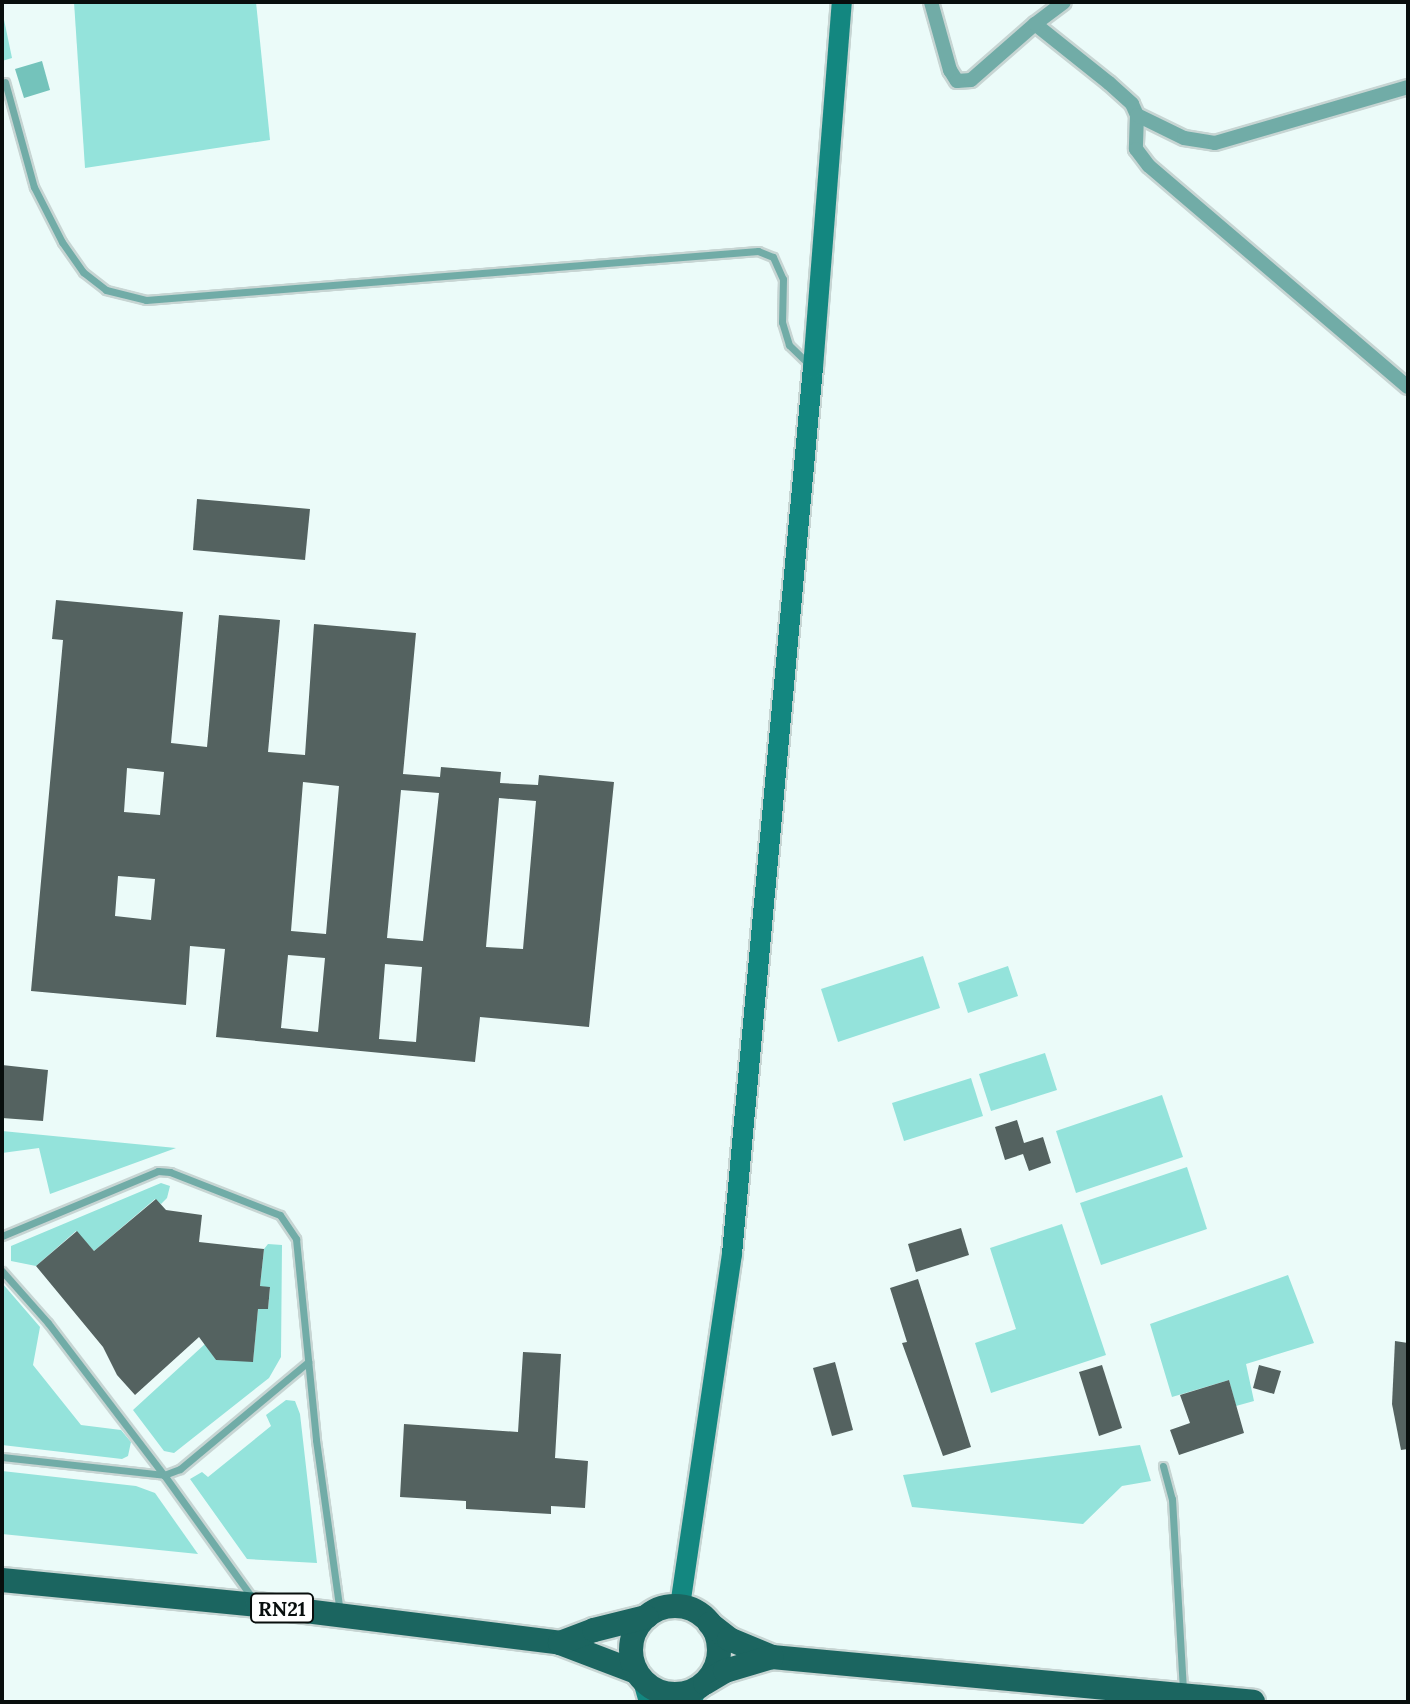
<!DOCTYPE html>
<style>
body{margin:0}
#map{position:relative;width:1410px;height:1704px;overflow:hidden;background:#ebfbf9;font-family:Lora,serif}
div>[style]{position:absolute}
.green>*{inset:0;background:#94e3db}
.water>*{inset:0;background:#74c3bb}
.building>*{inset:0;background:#546260}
.roads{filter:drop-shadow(2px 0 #c7d5d3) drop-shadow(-2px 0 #c7d5d3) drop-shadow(0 2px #c7d5d3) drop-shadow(0 -2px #c7d5d3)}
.lane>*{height:7px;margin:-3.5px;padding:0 3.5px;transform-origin:3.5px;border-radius:3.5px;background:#71aca7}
.street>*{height:14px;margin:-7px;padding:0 7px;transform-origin:7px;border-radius:7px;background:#71aca7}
.secondary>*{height:20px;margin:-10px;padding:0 10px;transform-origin:10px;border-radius:10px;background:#138780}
.primary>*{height:24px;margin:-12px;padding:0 12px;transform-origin:12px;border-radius:12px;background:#1b6560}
.primary>.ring{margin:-12px;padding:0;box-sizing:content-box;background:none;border:24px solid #1b6560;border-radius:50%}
span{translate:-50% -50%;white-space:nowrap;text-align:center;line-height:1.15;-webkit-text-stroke:8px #fff;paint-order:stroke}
.shield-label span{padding:2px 6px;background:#fff;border:2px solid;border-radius:6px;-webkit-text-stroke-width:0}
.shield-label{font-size:20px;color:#080e0d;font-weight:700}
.frame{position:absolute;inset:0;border:4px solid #080e0d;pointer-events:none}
</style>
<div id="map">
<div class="green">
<i style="clip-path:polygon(74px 2px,256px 2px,270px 140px,85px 168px)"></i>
<i style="clip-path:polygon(2px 10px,12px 58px,2px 61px)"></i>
<i style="clip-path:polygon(923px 956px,940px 1008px,838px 1042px,821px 989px)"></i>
<i style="clip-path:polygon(1008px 966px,1018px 996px,968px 1013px,958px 983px)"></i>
<i style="clip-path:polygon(1045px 1053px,1057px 1090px,991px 1111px,979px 1074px)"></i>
<i style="clip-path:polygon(971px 1078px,983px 1116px,904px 1141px,892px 1103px)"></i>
<i style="clip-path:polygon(1162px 1095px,1183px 1157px,1076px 1193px,1056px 1131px)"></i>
<i style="clip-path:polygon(2px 1131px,176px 1148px,50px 1194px,39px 1148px,2px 1153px)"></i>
<i style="clip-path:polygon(1187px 1167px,1207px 1229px,1101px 1265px,1080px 1203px)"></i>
<i style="clip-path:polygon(161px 1183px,170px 1186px,167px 1198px,161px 1204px,155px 1199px,94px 1251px,76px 1231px,36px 1266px,11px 1261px,11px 1246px)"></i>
<i style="clip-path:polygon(1062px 1224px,1106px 1355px,991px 1393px,975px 1343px,1016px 1329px,990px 1248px)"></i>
<i style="clip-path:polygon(268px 1244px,282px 1245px,281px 1357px,269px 1378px,174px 1453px,164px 1451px,133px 1410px,205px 1344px,216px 1360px,253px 1361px,258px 1309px,268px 1309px,270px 1288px,260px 1286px,264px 1249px)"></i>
<i style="clip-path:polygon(1288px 1275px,1314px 1343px,1246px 1364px,1254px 1401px,1236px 1406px,1229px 1380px,1172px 1397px,1150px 1324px)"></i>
<i style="clip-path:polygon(2px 1283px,40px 1327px,33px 1365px,81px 1425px,121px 1430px,131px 1442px,128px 1456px,122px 1459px,2px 1445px)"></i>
<i style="clip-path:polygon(286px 1400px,295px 1401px,300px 1414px,317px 1563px,247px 1559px,190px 1479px,202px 1472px,208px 1477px,271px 1426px,266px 1415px)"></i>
<i style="clip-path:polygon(1140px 1445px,1151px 1481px,1122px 1486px,1083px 1524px,912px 1507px,903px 1475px)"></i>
<i style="clip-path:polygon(2px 1471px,136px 1486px,155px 1493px,198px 1554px,2px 1534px)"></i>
</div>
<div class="water">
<i style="clip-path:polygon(42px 61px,50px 90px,24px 98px,15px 69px)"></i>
</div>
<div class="building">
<i style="clip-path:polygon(197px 499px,310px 509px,305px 560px,193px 550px)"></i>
<i style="clip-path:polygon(evenodd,56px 600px,183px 612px,171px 743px,207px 747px,219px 615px,280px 620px,268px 752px,305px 755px,314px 624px,416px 633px,403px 774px,440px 777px,441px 767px,501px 772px,500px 783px,538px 785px,539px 775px,614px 782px,589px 1027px,480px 1017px,475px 1062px,216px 1037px,225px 949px,190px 946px,186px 1005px,31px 991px,63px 640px,52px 639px,56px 600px,127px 768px,164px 772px,160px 815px,124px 812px,127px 768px,56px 600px,303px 782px,339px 786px,326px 934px,291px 931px,303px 782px,56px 600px,401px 790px,439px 793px,423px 941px,387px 938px,401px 790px,56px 600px,499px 798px,536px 801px,523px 949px,486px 947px,499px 798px,56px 600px,118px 876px,155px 879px,151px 920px,115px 916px,118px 876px,56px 600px,288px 955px,325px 958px,318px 1032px,281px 1028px,288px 955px,56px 600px,385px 964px,422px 967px,416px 1042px,379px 1039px,385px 964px)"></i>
<i style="clip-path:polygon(2px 1065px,48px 1070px,43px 1121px,2px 1118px)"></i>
<i style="clip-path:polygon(1017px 1120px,1024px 1143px,1043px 1137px,1051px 1163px,1029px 1171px,1023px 1154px,1005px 1160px,995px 1127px)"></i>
<i style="clip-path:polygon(156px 1199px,166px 1210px,202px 1215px,199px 1242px,264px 1249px,260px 1286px,270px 1287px,268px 1309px,258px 1309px,253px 1362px,216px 1360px,199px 1337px,135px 1395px,117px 1375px,103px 1347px,36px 1266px,77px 1231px,94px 1251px)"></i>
<i style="clip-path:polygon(961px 1228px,969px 1255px,916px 1272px,908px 1244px)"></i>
<i style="clip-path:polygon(918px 1279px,971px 1447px,943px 1456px,902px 1343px,907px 1342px,890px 1288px)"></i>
<i style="clip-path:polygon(1395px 1341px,1408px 1343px,1408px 1449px,1401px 1450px,1392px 1404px)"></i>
<i style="clip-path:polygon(523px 1352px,561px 1354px,555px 1458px,588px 1461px,585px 1508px,551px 1506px,551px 1514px,466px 1509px,466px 1501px,400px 1497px,404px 1424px,518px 1432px)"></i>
<i style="clip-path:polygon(835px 1362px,853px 1430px,832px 1436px,813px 1368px)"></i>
<i style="clip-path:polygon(1102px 1365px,1122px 1428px,1099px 1436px,1079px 1372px)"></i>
<i style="clip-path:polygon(1259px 1365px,1281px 1371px,1274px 1394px,1253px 1388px)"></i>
<i style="clip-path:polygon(1229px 1380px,1244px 1433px,1179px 1455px,1170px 1430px,1190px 1423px,1180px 1395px)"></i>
</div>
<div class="roads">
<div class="lane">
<i style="left:5px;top:82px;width:109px;rotate:74.6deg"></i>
<i style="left:34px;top:187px;width:62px;rotate:63deg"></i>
<i style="left:62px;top:242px;width:37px;rotate:55deg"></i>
<i style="left:83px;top:272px;width:29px;rotate:38deg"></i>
<i style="left:106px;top:290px;width:41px;rotate:14deg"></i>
<i style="left:146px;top:300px;width:614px;rotate:-4.58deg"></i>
<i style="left:758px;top:251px;width:16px;rotate:22deg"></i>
<i style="left:773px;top:257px;width:24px;rotate:66deg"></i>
<i style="left:783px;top:279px;width:43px;rotate:91.3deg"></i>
<i style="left:782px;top:322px;width:24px;rotate:73deg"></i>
<i style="left:789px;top:345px;width:28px;rotate:44deg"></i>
<i style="left:2px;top:1236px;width:169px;rotate:-22.6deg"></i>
<i style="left:158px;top:1171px;width:12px;rotate:5deg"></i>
<i style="left:170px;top:1172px;width:118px;rotate:21.4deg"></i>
<i style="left:280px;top:1215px;width:29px;rotate:56deg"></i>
<i style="left:296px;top:1239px;width:202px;rotate:84.3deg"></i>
<i style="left:316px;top:1440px;width:175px;rotate:82.1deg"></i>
<i style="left:2px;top:1271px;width:69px;rotate:48.5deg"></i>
<i style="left:48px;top:1323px;width:191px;rotate:52.7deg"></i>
<i style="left:164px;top:1475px;width:153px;rotate:54.3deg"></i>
<i style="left:2px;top:1457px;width:163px;rotate:6.3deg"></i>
<i style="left:164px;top:1475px;width:17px;rotate:-21deg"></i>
<i style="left:180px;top:1469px;width:167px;rotate:-39.9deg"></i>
<i style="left:1163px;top:1466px;width:34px;rotate:75deg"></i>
<i style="left:1172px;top:1499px;width:191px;rotate:86.7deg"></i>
</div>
<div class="street">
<i style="left:931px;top:2px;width:71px;rotate:74.4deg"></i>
<i style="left:950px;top:70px;width:13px;rotate:58deg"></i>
<i style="left:957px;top:81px;width:14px;rotate:-4deg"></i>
<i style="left:971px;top:80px;width:85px;rotate:-41.2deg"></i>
<i style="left:1035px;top:24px;width:95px;rotate:38.6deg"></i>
<i style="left:1109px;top:83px;width:31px;rotate:42deg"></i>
<i style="left:1132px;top:104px;width:12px;rotate:66deg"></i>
<i style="left:1137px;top:115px;width:34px;rotate:92deg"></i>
<i style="left:1136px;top:149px;width:21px;rotate:53deg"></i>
<i style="left:1149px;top:166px;width:340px;rotate:40.5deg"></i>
<i style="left:1035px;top:24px;width:36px;rotate:-37deg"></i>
<i style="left:1137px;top:115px;width:52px;rotate:26.1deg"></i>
<i style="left:1184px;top:138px;width:31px;rotate:9deg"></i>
<i style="left:1215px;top:143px;width:201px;rotate:-16.2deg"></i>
</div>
<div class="secondary">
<i style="left:680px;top:1606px;width:356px;rotate:-81.6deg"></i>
<i style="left:732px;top:1254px;width:890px;rotate:-84.78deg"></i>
<i style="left:813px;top:368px;width:367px;rotate:-85.5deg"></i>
<i style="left:643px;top:1681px;width:22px;rotate:74deg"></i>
<i style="left:690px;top:1702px;width:16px;rotate:-60deg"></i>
</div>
<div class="primary">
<i style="left:2px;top:1580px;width:256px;rotate:5.6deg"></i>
<i style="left:257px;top:1605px;width:305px;rotate:7.1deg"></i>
<i style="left:560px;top:1643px;width:81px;rotate:20.9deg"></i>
<i class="ring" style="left:631px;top:1606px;width:64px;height:64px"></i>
<i style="left:710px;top:1624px;width:24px;rotate:38deg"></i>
<i style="left:729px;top:1639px;width:47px;rotate:22.7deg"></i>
<i style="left:772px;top:1657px;width:483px;rotate:5.3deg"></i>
<i style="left:560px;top:1643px;width:36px;rotate:-21deg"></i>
<i style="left:594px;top:1630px;width:54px;rotate:-14deg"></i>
<i style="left:705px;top:1683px;width:23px;rotate:-31deg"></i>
<i style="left:725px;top:1671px;width:49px;rotate:-16.6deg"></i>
</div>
</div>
<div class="shield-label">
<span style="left:282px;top:1608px">RN21</span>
</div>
<div class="frame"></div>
</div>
